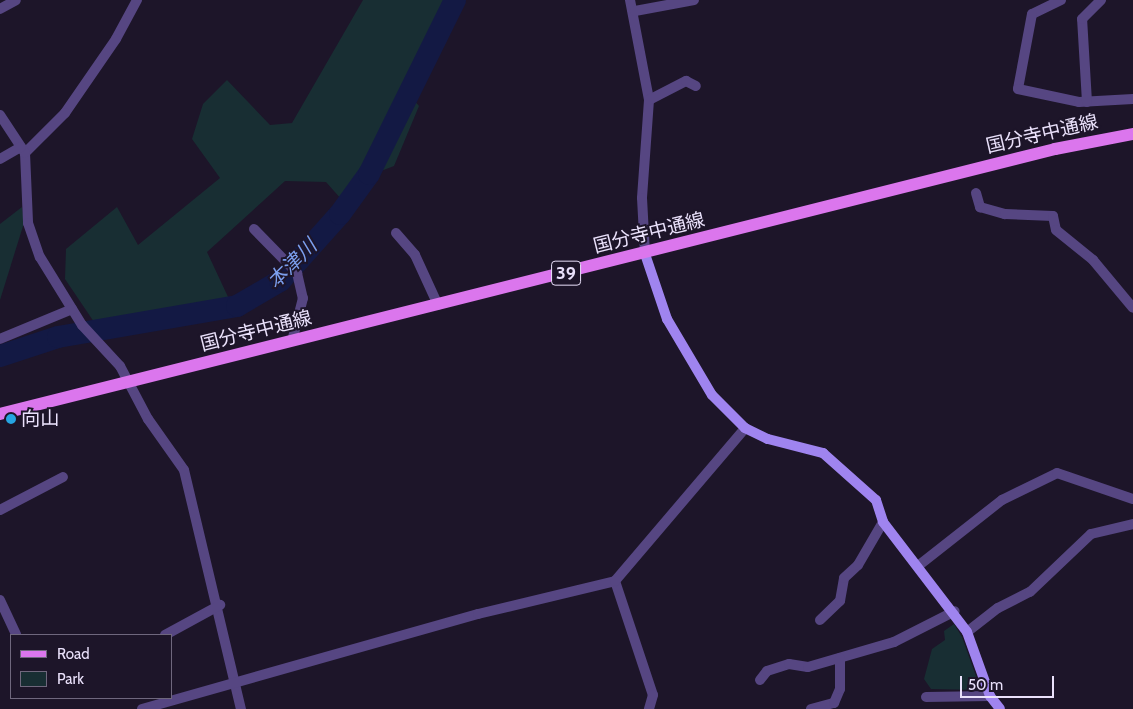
<!DOCTYPE html>
<meta charset="utf-8">
<style>
body{margin:0}
#map{position:relative;width:1133px;height:709px;overflow:hidden;background:#1d1529;font-family:Cabin,"Noto Sans JP",sans-serif}
div>[style]{position:absolute}
.green>*{inset:0;background:#182e33}
.river>*{height:22px;margin:-11px;padding:0 11px;transform-origin:11px;border-radius:11px;background:#131944}
.street>*{height:10px;margin:-5px;padding:0 5px;transform-origin:5px;border-radius:5px;background:#564682}
.secondary>*{height:10px;margin:-5px;padding:0 5px;transform-origin:5px;border-radius:5px;background:#9f84ef}
.primary>*{height:12px;margin:-6px;padding:0 6px;transform-origin:6px;border-radius:6px;background:#db76ed}
.dots>*{width:14px;height:14px;translate:-50% -50%;box-sizing:border-box;border:2px solid #1d1529;border-radius:50%}
span{translate:-50% -50%;white-space:nowrap;text-align:center;line-height:1.15;-webkit-text-stroke:4px #1d1529;paint-order:stroke}
.shield-label span{padding:1px 4px;background:#1d1529;border:1px solid;border-radius:4px;-webkit-text-stroke-width:0}
.shield-label{font-size:18px;color:#eae1fb;font-weight:700}
.street-label{font-size:19px;color:#eae1fb}
.poi-label{font-size:19px;color:#eae1fb}
.left{translate:0 -50%;text-align:left}
.water-label{font-size:20px;color:#7c9fee;font-style:italic}
.legend{position:absolute;left:10px;top:634px;width:162px;height:65px;box-sizing:border-box;background:#1d1529;border:1px solid #6f677d;margin:0;padding:6px 9px;list-style:none;font-size:15px;color:#eae1fb}
.legend li{display:flex;align-items:center;gap:10px;height:25px}
.legend b{width:25px;border:1px solid #6f677d}
.scale{position:absolute;left:960px;top:676px;width:94px;height:22px;box-sizing:border-box;border:2px solid #eae1fb;border-top:0;padding-left:6px;font-size:15px;line-height:18px;white-space:nowrap;color:#eae1fb;-webkit-text-stroke:4px #1d1529;paint-order:stroke}
</style>
<div id="map">
<div class="green">
<i style="clip-path:polygon(363px 0,462px 0,449px 28px,406px 91px,419px 106px,394px 166px,373px 174px,342px 200px,326px 182px,285px 181px,207px 252px,229px 299px,94px 322px,65px 279px,66px 249px,117px 207px,138px 245px,220px 178px,192px 139px,203px 104px,227px 80px,270px 125px,292px 123px)"></i>
<i style="clip-path:polygon(22px 207px,24px 223px,0 300px,0 224px)"></i>
<i style="clip-path:polygon(954px 624px,962px 637px,981px 690px,931px 689px,924px 679px,932px 649px,945px 640px,944px 631px)"></i>
</div>
<div class="river">
<i style="left:0;top:356px;width:61px;rotate:-18.1deg"></i>
<i style="left:58px;top:337px;width:182px;rotate:-9.8deg"></i>
<i style="left:237px;top:306px;width:50px;rotate:-30.2deg"></i>
<i style="left:280px;top:281px;width:90px;rotate:-48.2deg"></i>
<i style="left:340px;top:214px;width:49px;rotate:-54.1deg"></i>
<i style="left:369px;top:174px;width:194px;rotate:-63.7deg"></i>
</div>
<div class="street">
<i style="left:137px;top:0;width:44px;rotate:118.3deg"></i>
<i style="left:116px;top:39px;width:90px;rotate:124.6deg"></i>
<i style="left:65px;top:113px;width:57px;rotate:135deg"></i>
<i style="left:25px;top:153px;width:70px;rotate:87.5deg"></i>
<i style="left:28px;top:223px;width:36px;rotate:71deg"></i>
<i style="left:40px;top:257px;width:80px;rotate:58.3deg"></i>
<i style="left:82px;top:325px;width:56px;rotate:47.2deg"></i>
<i style="left:120px;top:366px;width:60px;rotate:62.2deg"></i>
<i style="left:148px;top:419px;width:62px;rotate:54.8deg"></i>
<i style="left:184px;top:470px;width:246px;rotate:76.6deg"></i>
<i style="left:630px;top:0;width:102px;rotate:79.2deg"></i>
<i style="left:649px;top:100px;width:98px;rotate:94.1deg"></i>
<i style="left:642px;top:198px;width:56px;rotate:86.9deg"></i>
<i style="left:1061px;top:0;width:32px;rotate:154deg"></i>
<i style="left:1032px;top:14px;width:76px;rotate:100.6deg"></i>
<i style="left:1018px;top:89px;width:62px;rotate:12deg"></i>
<i style="left:1079px;top:102px;width:54px;rotate:-3.2deg"></i>
<i style="left:0;top:9px;width:18px;rotate:-29deg"></i>
<i style="left:635px;top:11px;width:60px;rotate:-10.6deg"></i>
<i style="left:649px;top:100px;width:42px;rotate:-27.2deg"></i>
<i style="left:686px;top:81px;width:11px;rotate:27deg"></i>
<i style="left:1087px;top:102px;width:83px;rotate:-93.4deg"></i>
<i style="left:1082px;top:19px;width:27px;rotate:-45deg"></i>
<i style="left:0;top:115px;width:45px;rotate:56.7deg"></i>
<i style="left:0;top:159px;width:24px;rotate:-30deg"></i>
<i style="left:976px;top:193px;width:15px;rotate:74deg"></i>
<i style="left:980px;top:207px;width:26px;rotate:16deg"></i>
<i style="left:1005px;top:214px;width:48px;rotate:2.4deg"></i>
<i style="left:1053px;top:216px;width:14px;rotate:78deg"></i>
<i style="left:1056px;top:230px;width:48px;rotate:39deg"></i>
<i style="left:1093px;top:260px;width:62px;rotate:50.2deg"></i>
<i style="left:254px;top:229px;width:62px;rotate:45.7deg"></i>
<i style="left:297px;top:273px;width:26px;rotate:77deg"></i>
<i style="left:303px;top:298px;width:44px;rotate:104.3deg"></i>
<i style="left:396px;top:233px;width:29px;rotate:49deg"></i>
<i style="left:415px;top:255px;width:55px;rotate:65.3deg"></i>
<i style="left:0;top:339px;width:78px;rotate:-22.6deg"></i>
<i style="left:0;top:510px;width:71px;rotate:-27.6deg"></i>
<i style="left:918px;top:566px;width:107px;rotate:-38.2deg"></i>
<i style="left:1002px;top:500px;width:61px;rotate:-26.1deg"></i>
<i style="left:1057px;top:473px;width:80px;rotate:18.9deg"></i>
<i style="left:615px;top:581px;width:120px;rotate:71.6deg"></i>
<i style="left:653px;top:695px;width:15px;rotate:106deg"></i>
<i style="left:0;top:600px;width:38px;rotate:65deg"></i>
<i style="left:820px;top:620px;width:28px;rotate:-44deg"></i>
<i style="left:840px;top:601px;width:23px;rotate:-80deg"></i>
<i style="left:844px;top:578px;width:19px;rotate:-43deg"></i>
<i style="left:858px;top:565px;width:50px;rotate:-59.8deg"></i>
<i style="left:967px;top:632px;width:39px;rotate:-38deg"></i>
<i style="left:998px;top:608px;width:36px;rotate:-27deg"></i>
<i style="left:1030px;top:592px;width:84px;rotate:-43.6deg"></i>
<i style="left:1091px;top:534px;width:43px;rotate:-13.4deg"></i>
<i style="left:165px;top:635px;width:63px;rotate:-28.6deg"></i>
<i style="left:760px;top:680px;width:11px;rotate:-52deg"></i>
<i style="left:767px;top:671px;width:23px;rotate:-18deg"></i>
<i style="left:789px;top:664px;width:19px;rotate:9deg"></i>
<i style="left:808px;top:667px;width:90px;rotate:-16.2deg"></i>
<i style="left:894px;top:642px;width:68px;rotate:-26.9deg"></i>
<i style="left:926px;top:697px;width:64px;rotate:-0.9deg"></i>
<i style="left:142px;top:709px;width:349px;rotate:-15.8deg"></i>
<i style="left:478px;top:614px;width:141px;rotate:-13.5deg"></i>
<i style="left:615px;top:581px;width:201px;rotate:-49.6deg"></i>
<i style="left:811px;top:709px;width:24px;rotate:-15deg"></i>
<i style="left:834px;top:703px;width:15px;rotate:-67deg"></i>
<i style="left:840px;top:689px;width:31px;rotate:-90deg"></i>
</div>
<div class="secondary">
<i style="left:645px;top:254px;width:69px;rotate:71.3deg"></i>
<i style="left:667px;top:319px;width:88px;rotate:59.4deg"></i>
<i style="left:712px;top:395px;width:47px;rotate:45deg"></i>
<i style="left:745px;top:428px;width:25px;rotate:26deg"></i>
<i style="left:768px;top:439px;width:57px;rotate:14.3deg"></i>
<i style="left:823px;top:453px;width:71px;rotate:41.6deg"></i>
<i style="left:876px;top:500px;width:23px;rotate:72deg"></i>
<i style="left:883px;top:522px;width:138px;rotate:52.6deg"></i>
<i style="left:967px;top:632px;width:68px;rotate:70.2deg"></i>
<i style="left:990px;top:696px;width:16px;rotate:52deg"></i>
</div>
<div class="primary">
<i style="left:0;top:414px;width:1088px;rotate:-14.1deg"></i>
<i style="left:1055px;top:149px;width:79px;rotate:-10.9deg"></i>
</div>
<div class="dots">
<i style="left:11px;top:419px;background:#26a5e2"></i>
</div>
<div class="shield-label">
<span style="left:566px;top:273px">39</span>
</div>
<div class="street-label">
<span style="left:1042px;top:134px;rotate:-13deg">国分寺中通線</span>
<span style="left:649px;top:233px;rotate:-14deg">国分寺中通線</span>
<span style="left:256px;top:331px;rotate:-14deg">国分寺中通線</span>
</div>
<div class="poi-label">
<span class="left" style="left:21px;top:419px">向山</span>
</div>
<div class="water-label">
<span style="left:292px;top:264px;rotate:-45deg">本津川</span>
</div>
<ul class="legend">
<li><b style="height:6px;background:#db76ed"></b>Road</li>
<li><b style="height:14px;background:#182e33"></b>Park</li>
</ul>
<div class="scale">50 m</div>
</div>
